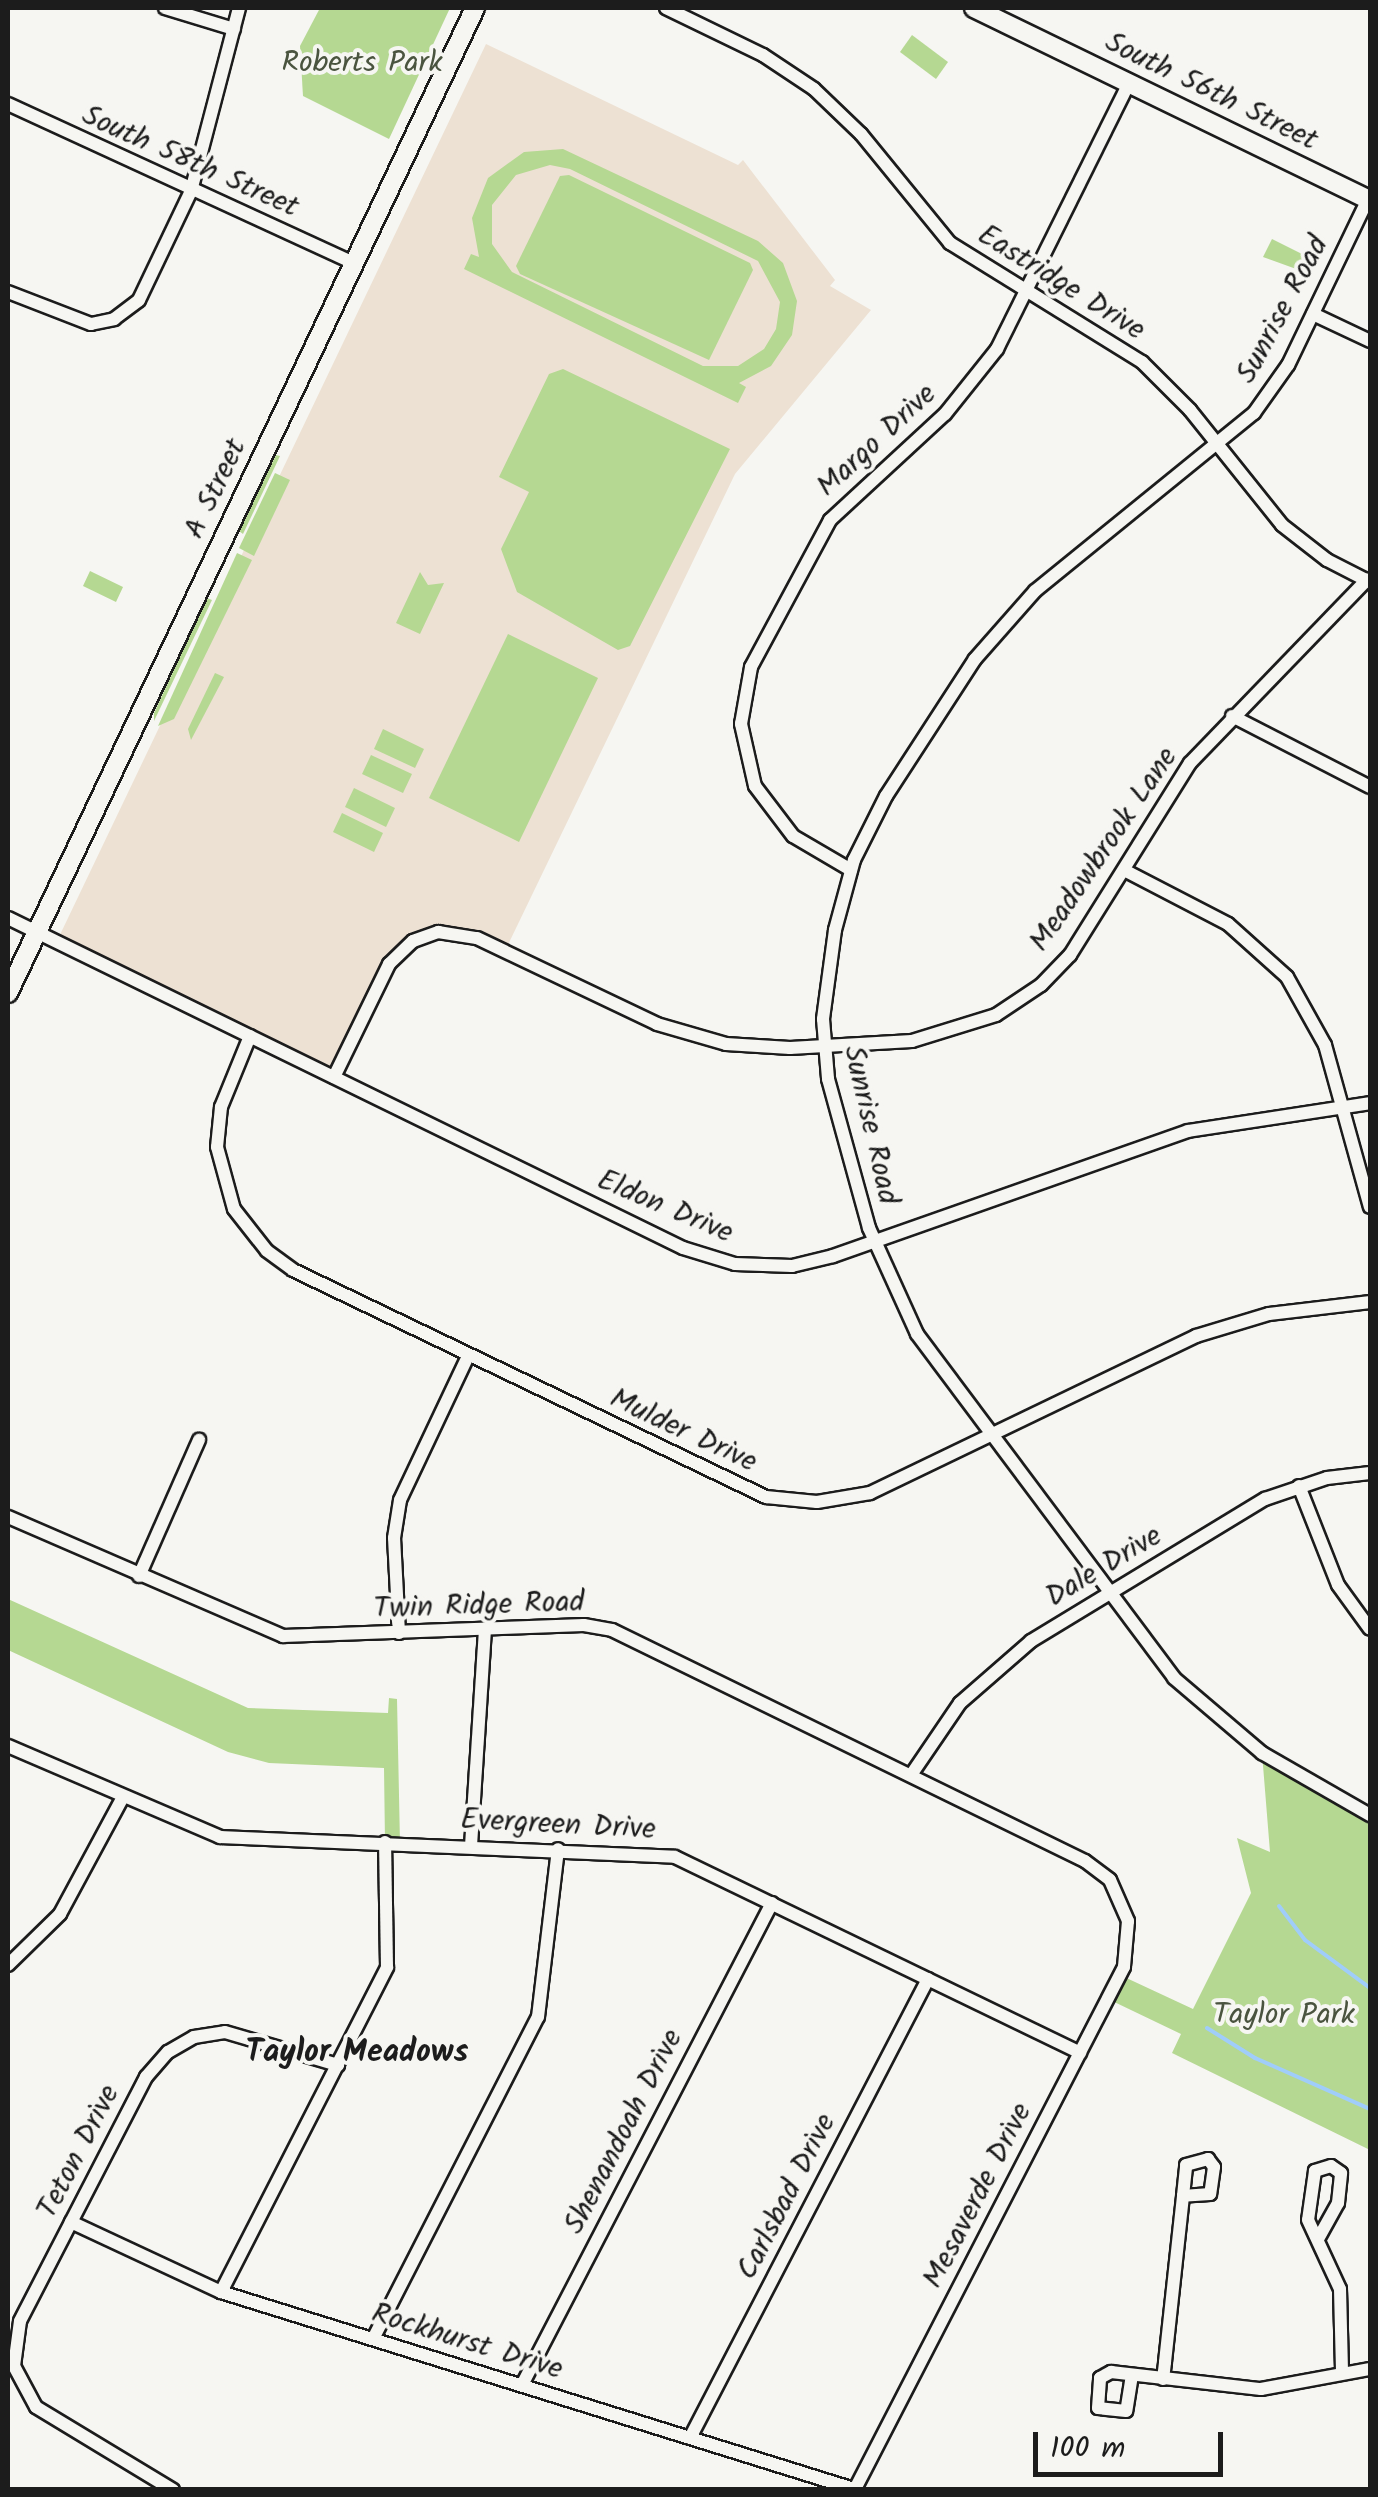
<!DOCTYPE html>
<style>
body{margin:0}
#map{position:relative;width:1378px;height:2497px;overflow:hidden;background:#f6f6f2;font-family:Kalam,sans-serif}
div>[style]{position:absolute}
.built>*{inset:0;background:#ede1d3}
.green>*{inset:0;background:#b5d892}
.stream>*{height:4px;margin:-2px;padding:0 2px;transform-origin:2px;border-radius:2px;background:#a0cdfa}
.roads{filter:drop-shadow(2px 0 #1c1c1c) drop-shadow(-2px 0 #1c1c1c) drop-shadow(0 2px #1c1c1c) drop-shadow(0 -2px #1c1c1c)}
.street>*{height:12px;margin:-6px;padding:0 6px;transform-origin:6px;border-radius:6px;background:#f6f6f2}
.secondary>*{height:18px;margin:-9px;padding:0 9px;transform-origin:9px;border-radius:9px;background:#f6f6f2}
span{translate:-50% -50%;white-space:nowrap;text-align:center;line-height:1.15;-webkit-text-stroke:8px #f6f6f2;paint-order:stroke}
.park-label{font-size:30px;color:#4a543f}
.street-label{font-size:30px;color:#1c1c1c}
.neighbourhood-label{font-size:32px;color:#1c1c1c;font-weight:700}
.frame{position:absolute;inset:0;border:10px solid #1c1c1c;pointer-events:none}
.scale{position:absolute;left:1033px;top:2432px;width:190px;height:45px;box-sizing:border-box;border:5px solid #1c1c1c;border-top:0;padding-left:12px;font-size:30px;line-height:35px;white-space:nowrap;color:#1c1c1c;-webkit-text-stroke:8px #f6f6f2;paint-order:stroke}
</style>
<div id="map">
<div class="built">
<i style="clip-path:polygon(486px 44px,738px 165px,743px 160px,835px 280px,830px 286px,871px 310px,735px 474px,505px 951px,438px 932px,394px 957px,334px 1077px,57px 941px)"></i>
</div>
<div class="green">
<i style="clip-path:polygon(320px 8px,450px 8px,389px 139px,303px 96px,300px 46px)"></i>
<i style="clip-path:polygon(912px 35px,948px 62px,936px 79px,900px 52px)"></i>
<i style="clip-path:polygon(evenodd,563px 149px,758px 241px,783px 263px,797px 301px,792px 335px,771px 366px,739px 383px,746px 387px,738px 403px,464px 269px,471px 254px,479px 257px,472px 218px,488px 178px,524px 152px,563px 149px,550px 165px,570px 169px,758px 261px,780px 302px,776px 329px,764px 349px,738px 366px,703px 366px,512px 272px,492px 244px,492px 205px,516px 175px,550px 165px)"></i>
<i style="clip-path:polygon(569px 175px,750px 263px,753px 270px,709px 360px,520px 274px,516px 266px,560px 176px)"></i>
<i style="clip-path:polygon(1272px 239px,1312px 259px,1310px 263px,1299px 270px,1263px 257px)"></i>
<i style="clip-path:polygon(563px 369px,730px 449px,630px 646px,618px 650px,517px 592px,501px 549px,529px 492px,499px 477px,549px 374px)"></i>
<i style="clip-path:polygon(276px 455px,280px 456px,243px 534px,239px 531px)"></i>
<i style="clip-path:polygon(275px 473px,290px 480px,254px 556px,239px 548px)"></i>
<i style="clip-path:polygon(237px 553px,252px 560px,174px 719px,158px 726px)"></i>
<i style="clip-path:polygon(90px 571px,123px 587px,116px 602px,83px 586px)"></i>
<i style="clip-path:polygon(420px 572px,428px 585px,444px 583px,420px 634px,396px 623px)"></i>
<i style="clip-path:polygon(207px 598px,212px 600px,154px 721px,154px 713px)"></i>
<i style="clip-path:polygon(508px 634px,598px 678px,519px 842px,429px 798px)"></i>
<i style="clip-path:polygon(215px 673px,224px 677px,191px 740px,188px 729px)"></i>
<i style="clip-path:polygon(383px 729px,424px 749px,415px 768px,374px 749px)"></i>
<i style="clip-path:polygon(371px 755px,412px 774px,403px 793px,362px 774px)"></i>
<i style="clip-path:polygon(354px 788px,395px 808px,386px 827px,345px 807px)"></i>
<i style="clip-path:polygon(342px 813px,383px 833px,374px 852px,333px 832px)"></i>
<i style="clip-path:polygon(8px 1599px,248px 1708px,388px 1713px,389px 1698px,397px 1699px,400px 1843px,385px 1842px,384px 1768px,269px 1763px,228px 1752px,8px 1650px)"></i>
<i style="clip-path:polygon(1262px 1753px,1370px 1815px,1370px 2150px,1172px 2053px,1181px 2034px,1108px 1999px,1120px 1975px,1193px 2009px,1251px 1893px,1237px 1838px,1270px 1852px)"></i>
</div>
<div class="stream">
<i style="left:1279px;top:1906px;width:43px;rotate:52.6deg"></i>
<i style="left:1305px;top:1940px;width:81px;rotate:36.4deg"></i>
<i style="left:1207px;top:2028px;width:57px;rotate:32deg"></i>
<i style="left:1255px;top:2058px;width:126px;rotate:23.9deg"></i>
</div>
<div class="roads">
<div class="street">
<i style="left:165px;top:8px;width:72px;rotate:16.9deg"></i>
<i style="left:666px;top:8px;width:108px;rotate:25.9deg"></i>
<i style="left:763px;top:55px;width:61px;rotate:33.7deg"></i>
<i style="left:814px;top:89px;width:65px;rotate:43.8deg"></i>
<i style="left:861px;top:134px;width:141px;rotate:50.8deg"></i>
<i style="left:950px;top:243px;width:226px;rotate:31.8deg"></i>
<i style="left:1142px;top:362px;width:68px;rotate:45deg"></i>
<i style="left:1190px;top:410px;width:147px;rotate:51.3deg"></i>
<i style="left:1282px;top:525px;width:57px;rotate:37.9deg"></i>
<i style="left:1327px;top:560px;width:48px;rotate:27.1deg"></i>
<i style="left:8px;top:104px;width:381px;rotate:24.7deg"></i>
<i style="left:1368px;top:199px;width:184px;rotate:115.7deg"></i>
<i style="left:1288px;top:365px;width:59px;rotate:125.3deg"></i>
<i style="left:1254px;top:413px;width:282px;rotate:140.9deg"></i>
<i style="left:1035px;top:591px;width:91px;rotate:131.4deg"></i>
<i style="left:975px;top:659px;width:163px;rotate:123deg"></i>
<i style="left:886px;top:796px;width:72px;rotate:116.6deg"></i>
<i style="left:854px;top:860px;width:73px;rotate:105.2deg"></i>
<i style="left:835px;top:930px;width:90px;rotate:97.7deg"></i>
<i style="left:823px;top:1019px;width:60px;rotate:85.2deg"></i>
<i style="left:828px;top:1079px;width:155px;rotate:74.6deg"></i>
<i style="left:869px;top:1228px;width:116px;rotate:65.6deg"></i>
<i style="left:917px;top:1334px;width:429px;rotate:53.2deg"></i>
<i style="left:1174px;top:1678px;width:116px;rotate:40.4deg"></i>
<i style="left:1262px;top:1753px;width:125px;rotate:29.9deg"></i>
<i style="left:8px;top:292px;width:89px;rotate:21.1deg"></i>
<i style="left:91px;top:324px;width:24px;rotate:-12deg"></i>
<i style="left:114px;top:319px;width:31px;rotate:-37deg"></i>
<i style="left:139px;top:300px;width:121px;rotate:-64.5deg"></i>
<i style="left:191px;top:191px;width:189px;rotate:-75.3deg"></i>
<i style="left:1313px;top:314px;width:63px;rotate:25.3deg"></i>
<i style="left:1232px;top:716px;width:155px;rotate:27.2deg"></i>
<i style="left:851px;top:870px;width:67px;rotate:-149.6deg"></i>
<i style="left:793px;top:836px;width:63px;rotate:-127.2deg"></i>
<i style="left:755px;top:786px;width:64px;rotate:-102.7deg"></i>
<i style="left:741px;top:724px;width:58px;rotate:-80deg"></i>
<i style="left:751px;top:667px;width:167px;rotate:-61.7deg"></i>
<i style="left:830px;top:520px;width:156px;rotate:-42.7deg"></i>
<i style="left:945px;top:414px;width:83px;rotate:-51.3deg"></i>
<i style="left:997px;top:349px;width:297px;rotate:-63.6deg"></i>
<i style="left:1124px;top:870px;width:117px;rotate:27.4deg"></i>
<i style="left:1228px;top:924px;width:79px;rotate:41.9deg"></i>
<i style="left:1287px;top:977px;width:78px;rotate:60.8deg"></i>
<i style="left:1325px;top:1045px;width:168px;rotate:74.5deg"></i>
<i style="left:8px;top:918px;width:751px;rotate:26.05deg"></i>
<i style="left:683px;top:1248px;width:54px;rotate:17.1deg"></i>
<i style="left:735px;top:1264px;width:57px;rotate:2deg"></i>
<i style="left:792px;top:1266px;width:42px;rotate:-13.7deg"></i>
<i style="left:833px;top:1256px;width:376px;rotate:-19.4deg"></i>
<i style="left:1188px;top:1131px;width:184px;rotate:-8.7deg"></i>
<i style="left:250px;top:1036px;width:77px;rotate:112.2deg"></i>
<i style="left:221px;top:1107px;width:40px;rotate:95.7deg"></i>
<i style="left:217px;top:1147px;width:64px;rotate:74.7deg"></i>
<i style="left:234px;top:1209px;width:53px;rotate:51.8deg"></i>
<i style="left:267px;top:1251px;width:32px;rotate:36deg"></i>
<i style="left:293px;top:1270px;width:525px;rotate:25.64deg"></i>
<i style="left:766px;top:1497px;width:51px;rotate:5.6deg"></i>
<i style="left:817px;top:1502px;width:54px;rotate:-9.6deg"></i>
<i style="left:870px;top:1493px;width:362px;rotate:-25.7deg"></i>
<i style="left:1196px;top:1336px;width:76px;rotate:-16.8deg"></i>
<i style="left:1269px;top:1314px;width:102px;rotate:-6.8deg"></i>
<i style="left:334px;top:1077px;width:126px;rotate:-64deg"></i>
<i style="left:389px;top:964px;width:33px;rotate:-44deg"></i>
<i style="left:413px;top:941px;width:27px;rotate:-20deg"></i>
<i style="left:438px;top:932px;width:39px;rotate:9deg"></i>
<i style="left:477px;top:938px;width:199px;rotate:25.5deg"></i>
<i style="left:657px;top:1024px;width:72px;rotate:16.2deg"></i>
<i style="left:726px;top:1044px;width:64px;rotate:3.6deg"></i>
<i style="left:790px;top:1048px;width:122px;rotate:-3.3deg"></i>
<i style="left:912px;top:1041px;width:88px;rotate:-17.2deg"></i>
<i style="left:996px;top:1015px;width:54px;rotate:-33.7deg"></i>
<i style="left:1041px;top:985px;width:42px;rotate:-46deg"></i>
<i style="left:1070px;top:955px;width:226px;rotate:-58deg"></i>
<i style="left:1190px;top:763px;width:255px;rotate:-46deg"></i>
<i style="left:1299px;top:1486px;width:106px;rotate:68.5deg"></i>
<i style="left:1338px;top:1585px;width:54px;rotate:54deg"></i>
<i style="left:8px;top:1517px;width:300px;rotate:23.4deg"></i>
<i style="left:283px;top:1636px;width:301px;rotate:-2.1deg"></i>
<i style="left:584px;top:1625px;width:28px;rotate:10deg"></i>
<i style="left:612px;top:1630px;width:526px;rotate:26.03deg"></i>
<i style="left:1085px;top:1861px;width:31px;rotate:37deg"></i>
<i style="left:1110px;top:1880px;width:45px;rotate:66.3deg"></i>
<i style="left:1128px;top:1921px;width:46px;rotate:95deg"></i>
<i style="left:1124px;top:1967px;width:587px;rotate:117.26deg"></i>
<i style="left:139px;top:1576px;width:149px;rotate:-66.2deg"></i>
<i style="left:399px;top:1633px;width:95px;rotate:-93deg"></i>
<i style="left:394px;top:1538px;width:38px;rotate:-81deg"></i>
<i style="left:400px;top:1500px;width:159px;rotate:-64.7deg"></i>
<i style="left:8px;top:1746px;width:231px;rotate:23.2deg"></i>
<i style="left:220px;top:1837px;width:455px;rotate:2.5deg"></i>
<i style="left:675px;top:1857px;width:450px;rotate:25.8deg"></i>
<i style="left:911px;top:1775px;width:87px;rotate:-55.8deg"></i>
<i style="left:960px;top:1703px;width:94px;rotate:-41.1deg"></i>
<i style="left:1031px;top:1641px;width:274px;rotate:-31.3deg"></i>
<i style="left:1265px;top:1499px;width:65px;rotate:-18.7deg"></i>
<i style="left:1327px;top:1478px;width:43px;rotate:-6.6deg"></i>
<i style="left:471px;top:1846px;width:217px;rotate:-86.3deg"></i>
<i style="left:8px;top:1965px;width:73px;rotate:-44.4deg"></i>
<i style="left:60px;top:1914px;width:133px;rotate:-61.7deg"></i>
<i style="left:71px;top:2222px;width:166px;rotate:25deg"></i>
<i style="left:221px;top:2292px;width:666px;rotate:17.29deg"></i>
<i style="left:1318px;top:2239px;width:41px;rotate:-60.9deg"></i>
<i style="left:1338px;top:2203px;width:30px;rotate:-84deg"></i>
<i style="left:1341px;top:2173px;width:12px;rotate:-145deg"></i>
<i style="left:1331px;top:2166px;width:17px;rotate:163deg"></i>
<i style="left:1315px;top:2171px;width:49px;rotate:98.1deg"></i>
<i style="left:1308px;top:2220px;width:76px;rotate:65.1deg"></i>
<i style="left:1340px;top:2289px;width:82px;rotate:88.6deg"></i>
<i style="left:221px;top:2292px;width:365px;rotate:-62.9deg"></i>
<i style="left:387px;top:1967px;width:125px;rotate:-90.9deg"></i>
<i style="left:373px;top:2339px;width:362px;rotate:-62.9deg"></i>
<i style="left:538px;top:2017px;width:169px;rotate:-83.2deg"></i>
<i style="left:1132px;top:2375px;width:36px;rotate:99deg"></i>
<i style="left:1126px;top:2411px;width:28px;rotate:-174deg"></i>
<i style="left:1098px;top:2408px;width:30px;rotate:-86deg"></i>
<i style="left:1100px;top:2378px;width:13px;rotate:-29deg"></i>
<i style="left:1111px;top:2372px;width:151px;rotate:6.5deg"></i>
<i style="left:1261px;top:2389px;width:111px;rotate:-10.4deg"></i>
<i style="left:1163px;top:2379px;width:17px;rotate:-83deg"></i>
<i style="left:1165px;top:2362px;width:167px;rotate:-83.8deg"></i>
<i style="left:1183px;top:2196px;width:31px;rotate:-84deg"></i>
<i style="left:1186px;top:2165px;width:23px;rotate:-15deg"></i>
<i style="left:1208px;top:2159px;width:10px;rotate:53deg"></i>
<i style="left:1214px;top:2167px;width:27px;rotate:98deg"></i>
<i style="left:1210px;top:2194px;width:27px;rotate:176deg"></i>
<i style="left:522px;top:2385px;width:543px;rotate:-62.59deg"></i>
<i style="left:690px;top:2438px;width:517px;rotate:-62.59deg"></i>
<i style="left:173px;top:2490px;width:160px;rotate:-148.8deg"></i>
<i style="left:36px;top:2407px;width:47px;rotate:-118.2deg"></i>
<i style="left:14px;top:2366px;width:45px;rotate:-82.4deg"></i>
<i style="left:20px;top:2321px;width:275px;rotate:-62.7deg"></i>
<i style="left:146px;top:2077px;width:33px;rotate:-49deg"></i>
<i style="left:168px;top:2052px;width:30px;rotate:-30deg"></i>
<i style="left:194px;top:2037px;width:31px;rotate:-9deg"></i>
<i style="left:225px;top:2032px;width:118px;rotate:16.3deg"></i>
</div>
<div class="secondary">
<i style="left:974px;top:8px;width:440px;rotate:25.9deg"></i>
<i style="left:8px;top:993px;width:1090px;rotate:-64.63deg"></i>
</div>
</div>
<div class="park-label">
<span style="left:362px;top:63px">Roberts Park</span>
<span style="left:1284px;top:2015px">Taylor Park</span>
</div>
<div class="street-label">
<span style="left:1211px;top:92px;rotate:26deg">South 56th Street</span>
<span style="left:190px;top:162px;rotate:24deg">South 58th Street</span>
<span style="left:1061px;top:283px;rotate:32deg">Eastridge Drive</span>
<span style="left:1283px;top:310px;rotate:-62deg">Sunrise Road</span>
<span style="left:877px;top:441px;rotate:-43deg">Margo Drive</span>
<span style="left:216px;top:489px;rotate:-65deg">A Street</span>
<span style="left:1104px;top:850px;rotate:-56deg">Meadowbrook Lane</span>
<span style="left:870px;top:1125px;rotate:77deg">Sunrise Road</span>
<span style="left:665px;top:1207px;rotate:23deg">Eldon Drive</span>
<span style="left:683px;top:1431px;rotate:25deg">Mulder Drive</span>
<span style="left:1104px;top:1567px;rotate:-31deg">Dale Drive</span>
<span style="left:479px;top:1606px;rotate:-2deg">Twin Ridge Road</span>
<span style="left:558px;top:1825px;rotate:3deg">Evergreen Drive</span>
<span style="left:624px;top:2132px;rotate:-63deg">Shenandoah Drive</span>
<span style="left:79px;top:2152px;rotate:-63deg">Teton Drive</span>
<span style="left:978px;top:2196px;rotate:-63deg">Mesaverde Drive</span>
<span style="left:787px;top:2197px;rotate:-63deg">Carlsbad Drive</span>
<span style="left:467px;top:2342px;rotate:17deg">Rockhurst Drive</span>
</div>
<div class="neighbourhood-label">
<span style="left:357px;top:2053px">Taylor Meadows</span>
</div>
<div class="frame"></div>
<div class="scale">100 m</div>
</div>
